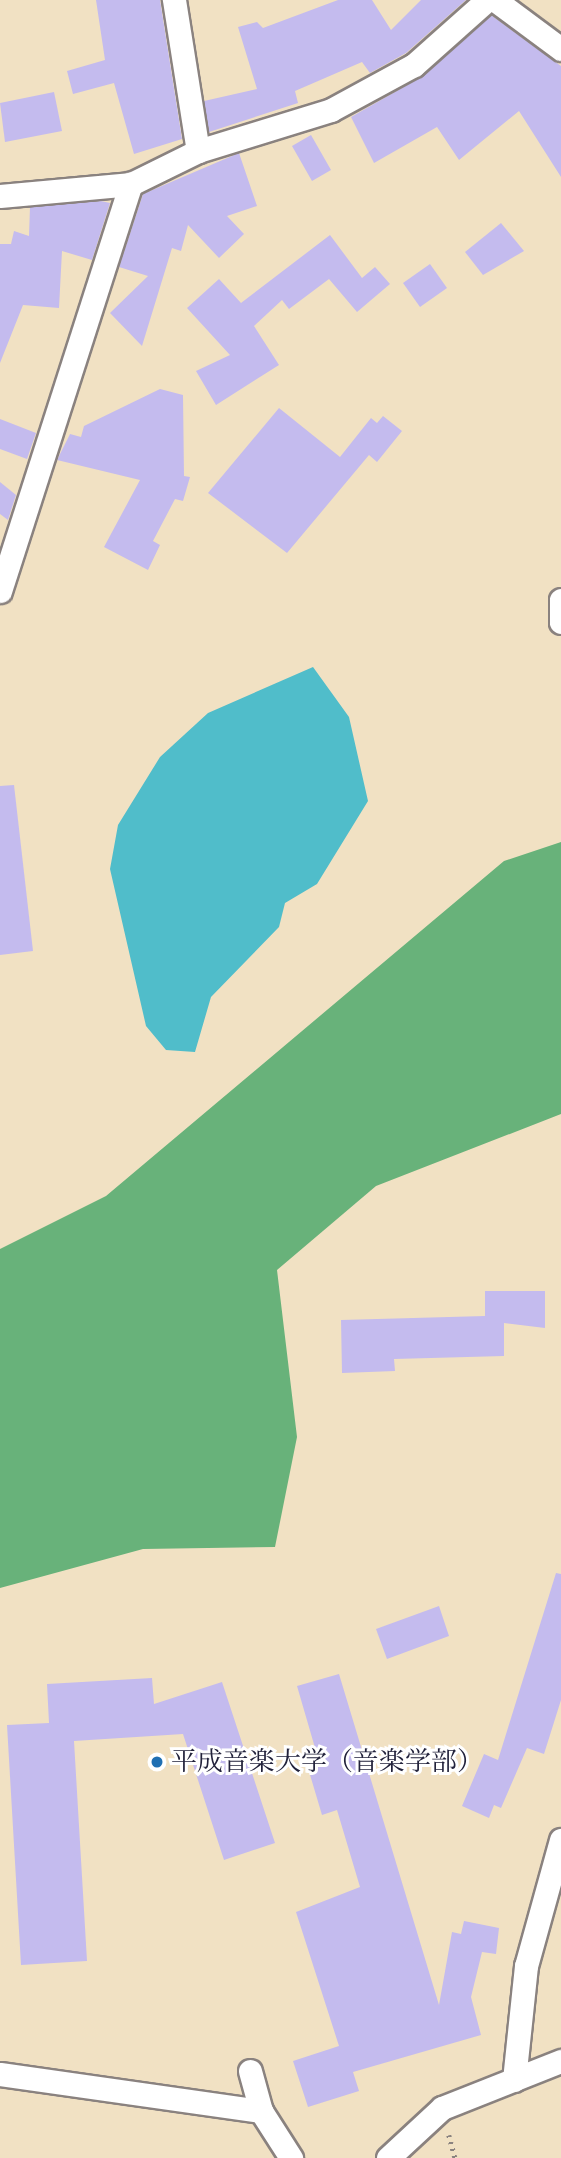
<!DOCTYPE html>
<meta charset="utf-8">
<style>
body{margin:0}
#map{position:relative;width:561px;height:2158px;overflow:hidden;background:#f1e1c3;font-family:Cardo,"Noto Serif JP",serif}
div>[style]{position:absolute}
.forest>*{inset:0;background:#68b27a}
.water>*{inset:0;background:#50bdca}
.building>*{inset:0;background:#c4bbee}
.path>*{height:4.5px;margin-top:-2.25px;transform-origin:0;background:repeating-linear-gradient(90deg,#8a827f 0 2px,transparent 0 7px)}
.roads{filter:drop-shadow(2px 0 #8a827f) drop-shadow(-2px 0 #8a827f) drop-shadow(0 2px #8a827f) drop-shadow(0 -2px #8a827f)}
.street>*{height:23px;margin:-11.5px;padding:0 11.5px;transform-origin:11.5px;border-radius:11.5px;background:#fff}
.dots>*{width:19px;height:19px;translate:-50% -50%;box-sizing:border-box;border:4px solid #fff;border-radius:50%}
span{translate:-50% -50%;white-space:nowrap;text-align:center;line-height:1.15;-webkit-text-stroke:6px #fff;paint-order:stroke}
.poi-label{font-size:26px;color:#22223b}
.left{translate:0 -50%;text-align:left}
</style>
<div id="map">
<div class="forest">
<i style="clip-path:polygon(561px 842px,561px 1114px,376px 1186px,277px 1270px,297px 1437px,275px 1547px,143px 1549px,0 1588px,0 1249px,106px 1196px,504px 861px)"></i>
</div>
<div class="water">
<i style="clip-path:polygon(313px 667px,349px 717px,368px 801px,317px 884px,285px 903px,279px 927px,211px 997px,195px 1052px,166px 1050px,146px 1026px,110px 869px,118px 825px,160px 757px,208px 713px)"></i>
</div>
<div class="building">
<i style="clip-path:polygon(96px 0,160px 0,182px 139px,134px 154px,114px 83px,73px 94px,67px 71px,105px 60px)"></i>
<i style="clip-path:polygon(338px 0,372px 0,391px 30px,421px 0,466px 0,406px 53px,370px 73px,362px 62px,295px 91px,298px 103px,209px 132px,204px 101px,257px 89px,238px 27px,257px 22px,263px 28px)"></i>
<i style="clip-path:polygon(491px 15px,561px 66px,561px 177px,519px 111px,459px 160px,437px 127px,374px 163px,351px 117px,423px 76px)"></i>
<i style="clip-path:polygon(54px 92px,62px 131px,5px 142px,0 103px)"></i>
<i style="clip-path:polygon(311px 135px,331px 170px,312px 181px,292px 146px)"></i>
<i style="clip-path:polygon(239px 153px,257px 206px,227px 216px,244px 234px,219px 258px,188px 225px,181px 251px,172px 248px,142px 346px,110px 313px,148px 276px,119px 267px,143px 194px)"></i>
<i style="clip-path:polygon(101px 201px,110px 203px,92px 260px,62px 251px,59px 308px,23px 305px,0 363px,0 244px,11px 244px,14px 231px,29px 236px,30px 207px)"></i>
<i style="clip-path:polygon(501px 223px,524px 251px,483px 275px,465px 252px)"></i>
<i style="clip-path:polygon(330px 235px,362px 278px,375px 267px,390px 284px,357px 312px,329px 279px,289px 309px,282px 300px,254px 326px,279px 365px,216px 405px,196px 371px,230px 355px,187px 308px,219px 279px,241px 303px)"></i>
<i style="clip-path:polygon(430px 264px,447px 288px,420px 307px,403px 283px)"></i>
<i style="clip-path:polygon(160px 389px,183px 395px,184px 476px,190px 477px,183px 501px,175px 499px,153px 541px,160px 545px,148px 570px,104px 547px,140px 480px,57px 460px,70px 434px,81px 437px,84px 426px)"></i>
<i style="clip-path:polygon(279px 408px,340px 457px,371px 418px,377px 423px,383px 416px,402px 431px,377px 462px,369px 455px,287px 553px,208px 493px)"></i>
<i style="clip-path:polygon(0 419px,36px 433px,27px 459px,0 449px)"></i>
<i style="clip-path:polygon(0 482px,16px 495px,8px 520px,0 514px)"></i>
<i style="clip-path:polygon(14px 785px,33px 951px,0 955px,0 786px)"></i>
<i style="clip-path:polygon(485px 1291px,545px 1291px,545px 1328px,504px 1323px,504px 1356px,394px 1359px,395px 1371px,342px 1373px,341px 1320px,485px 1316px)"></i>
<i style="clip-path:polygon(556px 1573px,561px 1574px,561px 1700px,544px 1754px,527px 1748px,501px 1808px,494px 1805px,489px 1818px,462px 1806px,484px 1754px,498px 1760px)"></i>
<i style="clip-path:polygon(439px 1606px,449px 1636px,387px 1659px,376px 1629px)"></i>
<i style="clip-path:polygon(339px 1674px,439px 2005px,452px 1932px,461px 1934px,464px 1921px,499px 1928px,496px 1954px,482px 1952px,471px 1997px,481px 2035px,353px 2072px,359px 2091px,308px 2107px,293px 2061px,339px 2046px,296px 1912px,360px 1887px,337px 1810px,322px 1815px,308px 1768px,320px 1765px,297px 1686px)"></i>
<i style="clip-path:polygon(152px 1678px,154px 1704px,222px 1682px,275px 1843px,224px 1860px,183px 1734px,74px 1741px,87px 1961px,21px 1965px,7px 1725px,49px 1723px,47px 1684px)"></i>
</div>
<div class="path">
<i style="left:449px;top:2135px;width:24px;rotate:75deg"></i>
</div>
<div class="roads">
<div class="street">
<i style="left:174px;top:0;width:153px;rotate:81deg"></i>
<i style="left:495px;top:0;width:82px;rotate:36.6deg"></i>
<i style="left:0;top:196px;width:132px;rotate:-5.2deg"></i>
<i style="left:131px;top:184px;width:75px;rotate:-26.2deg"></i>
<i style="left:198px;top:151px;width:139px;rotate:-17.1deg"></i>
<i style="left:331px;top:110px;width:94px;rotate:-28.5deg"></i>
<i style="left:414px;top:65px;width:98px;rotate:-41.7deg"></i>
<i style="left:0;top:591px;width:428px;rotate:-72.2deg"></i>
<i style="left:561px;top:600px;width:22px;rotate:90deg"></i>
<i style="left:250px;top:2071px;width:41px;rotate:74.6deg"></i>
<i style="left:0;top:2074px;width:264px;rotate:8.1deg"></i>
<i style="left:261px;top:2111px;width:56px;rotate:57.4deg"></i>
<i style="left:514px;top:2080px;width:115px;rotate:-84deg"></i>
<i style="left:526px;top:1966px;width:131px;rotate:-74.5deg"></i>
<i style="left:388px;top:2158px;width:74px;rotate:-42.8deg"></i>
<i style="left:442px;top:2108px;width:128px;rotate:-21.6deg"></i>
</div>
</div>
<div class="dots">
<i style="left:157px;top:1762px;background:#1f6fb2"></i>
</div>
<div class="poi-label">
<span class="left" style="left:171px;top:1762px">平成音楽大学（音楽学部）</span>
</div>
</div>
